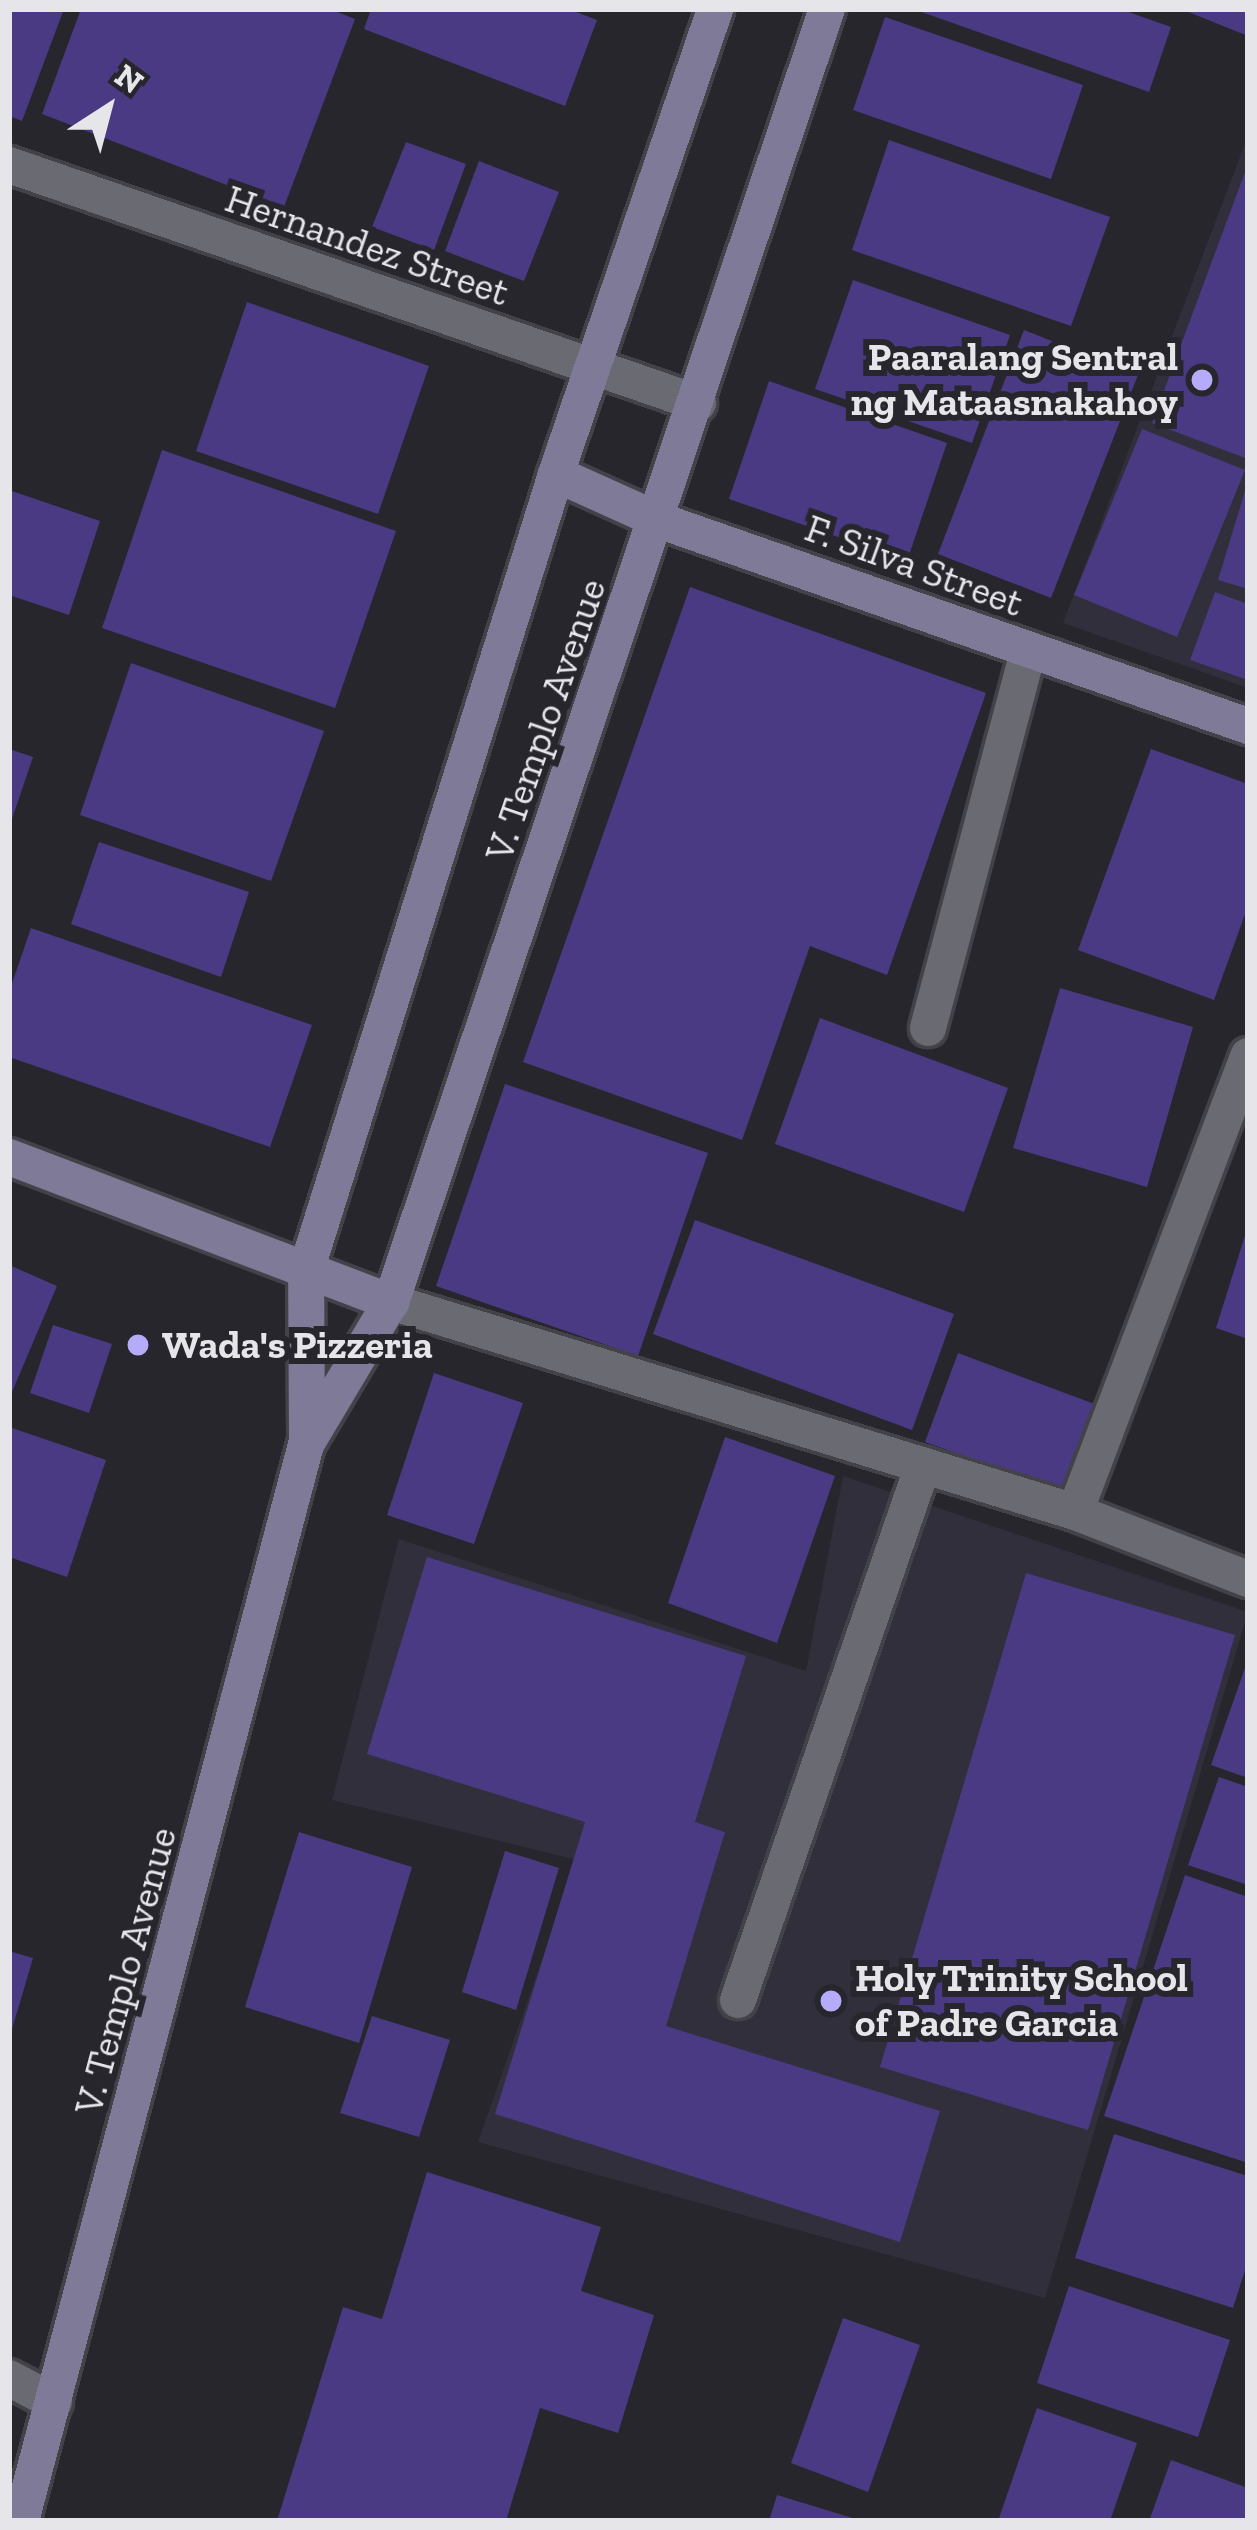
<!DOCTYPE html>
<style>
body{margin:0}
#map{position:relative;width:1257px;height:2530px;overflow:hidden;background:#27262d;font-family:"Zilla Slab",serif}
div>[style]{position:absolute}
.built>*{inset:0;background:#302f3b}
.building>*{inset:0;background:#4a3a83}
.roads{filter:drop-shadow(3px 0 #434249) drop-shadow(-3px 0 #434249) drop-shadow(0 3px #434249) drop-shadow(0 -3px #434249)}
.lane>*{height:36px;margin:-18px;padding:0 18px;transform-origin:18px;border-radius:18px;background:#6a6a72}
.street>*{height:36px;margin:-18px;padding:0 18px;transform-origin:18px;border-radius:18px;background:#6a6a72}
.secondary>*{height:36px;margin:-18px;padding:0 18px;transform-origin:18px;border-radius:18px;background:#7e7a98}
.dots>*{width:33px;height:33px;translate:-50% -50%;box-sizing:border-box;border:6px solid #27262d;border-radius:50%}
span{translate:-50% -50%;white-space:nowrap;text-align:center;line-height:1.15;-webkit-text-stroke:12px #27262d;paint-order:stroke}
.street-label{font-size:39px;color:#e6e5ea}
.poi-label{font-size:39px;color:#e6e5ea;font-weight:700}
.right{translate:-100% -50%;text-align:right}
.left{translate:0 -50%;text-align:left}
.frame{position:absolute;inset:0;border:12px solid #e6e5ea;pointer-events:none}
.north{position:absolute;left:48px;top:48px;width:120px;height:120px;-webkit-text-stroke:9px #27262d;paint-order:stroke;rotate:36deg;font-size:33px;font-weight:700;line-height:48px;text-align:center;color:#e6e5ea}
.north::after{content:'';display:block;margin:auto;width:42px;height:54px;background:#e6e5ea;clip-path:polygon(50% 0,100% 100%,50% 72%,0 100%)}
</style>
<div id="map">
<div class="built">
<i style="clip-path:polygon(1248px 136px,1248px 688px,1063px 623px)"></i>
<i style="clip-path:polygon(843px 1476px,1248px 1612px,1045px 2298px,478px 2142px,577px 1860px,332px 1800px,399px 1539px,806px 1671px)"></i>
</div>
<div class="building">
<i style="clip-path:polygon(9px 9px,64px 9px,22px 121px,9px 116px)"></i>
<i style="clip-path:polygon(81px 9px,330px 9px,355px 19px,284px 207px,42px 114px)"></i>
<i style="clip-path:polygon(371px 9px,568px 9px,597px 20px,565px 106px,364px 29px)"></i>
<i style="clip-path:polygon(913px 9px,1120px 9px,1171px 27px,1149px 92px)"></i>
<i style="clip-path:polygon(1181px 9px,1248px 9px,1248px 36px)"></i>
<i style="clip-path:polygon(885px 17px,1083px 85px,1051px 179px,853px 110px)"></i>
<i style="clip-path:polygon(889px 140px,1110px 217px,1071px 326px,852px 250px)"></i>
<i style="clip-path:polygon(406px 142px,466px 164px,434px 250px,372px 227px)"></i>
<i style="clip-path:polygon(479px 161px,559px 192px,524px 281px,445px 251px)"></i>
<i style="clip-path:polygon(1248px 164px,1248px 459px,1152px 423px)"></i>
<i style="clip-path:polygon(853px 280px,1010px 335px,972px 443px,815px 389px)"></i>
<i style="clip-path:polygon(247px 302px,429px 366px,378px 514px,196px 451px)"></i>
<i style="clip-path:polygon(1024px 330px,1138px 375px,1051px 598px,938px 554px)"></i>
<i style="clip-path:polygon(769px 381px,947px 443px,907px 561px,729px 499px)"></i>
<i style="clip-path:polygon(1142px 429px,1245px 470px,1177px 637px,1074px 595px)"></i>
<i style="clip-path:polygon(162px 450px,396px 531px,335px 708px,102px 628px)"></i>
<i style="clip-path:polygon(1247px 484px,1248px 484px,1248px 589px,1218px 580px)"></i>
<i style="clip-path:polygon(9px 490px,100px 521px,69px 615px,9px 595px)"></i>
<i style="clip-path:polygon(690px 587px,986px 693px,887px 975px,810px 946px,742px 1140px,523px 1062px)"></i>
<i style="clip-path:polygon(1215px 592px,1248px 604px,1248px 680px,1190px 660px)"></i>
<i style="clip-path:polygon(131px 663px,324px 731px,271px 881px,80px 815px)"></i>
<i style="clip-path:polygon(9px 749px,33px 757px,10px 825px,9px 825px)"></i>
<i style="clip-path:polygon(1151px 749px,1248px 784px,1248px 906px,1214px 1000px,1078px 950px)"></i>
<i style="clip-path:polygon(99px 842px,249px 892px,221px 977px,71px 924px)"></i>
<i style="clip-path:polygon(31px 928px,312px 1025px,270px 1147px,9px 1057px,9px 992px)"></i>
<i style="clip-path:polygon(1060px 988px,1193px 1027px,1147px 1187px,1013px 1148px)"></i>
<i style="clip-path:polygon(820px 1018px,1008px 1088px,964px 1212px,775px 1144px)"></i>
<i style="clip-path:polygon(505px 1084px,708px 1153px,638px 1356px,436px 1286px)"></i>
<i style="clip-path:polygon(695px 1220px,954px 1314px,912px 1430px,653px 1334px)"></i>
<i style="clip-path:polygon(1247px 1229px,1248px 1230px,1248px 1339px,1216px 1328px)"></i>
<i style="clip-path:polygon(9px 1265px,57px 1286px,9px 1399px)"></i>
<i style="clip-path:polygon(53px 1325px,112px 1344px,89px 1413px,30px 1393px)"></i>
<i style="clip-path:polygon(958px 1353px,1100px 1406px,1069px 1493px,925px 1442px)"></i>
<i style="clip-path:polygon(434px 1373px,523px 1403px,474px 1544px,387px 1515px)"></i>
<i style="clip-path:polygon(9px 1427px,106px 1460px,67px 1577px,9px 1557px)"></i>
<i style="clip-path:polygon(725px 1437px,835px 1476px,777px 1643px,668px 1603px)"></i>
<i style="clip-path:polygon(427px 1557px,746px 1656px,695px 1822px,725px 1832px,666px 2026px,940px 2111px,900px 2242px,495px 2114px,585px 1822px,367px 1754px)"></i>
<i style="clip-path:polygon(1026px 1573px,1235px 1635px,1088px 2130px,880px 2067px)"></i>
<i style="clip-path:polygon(1247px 1662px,1248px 1662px,1248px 1778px,1211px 1765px)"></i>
<i style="clip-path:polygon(1219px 1777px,1248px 1787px,1248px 1885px,1188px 1865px)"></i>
<i style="clip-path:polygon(299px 1832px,412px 1867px,359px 2043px,245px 2007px)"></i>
<i style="clip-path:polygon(505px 1851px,559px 1868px,516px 2010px,462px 1992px)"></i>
<i style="clip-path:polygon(1185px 1875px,1248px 1897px,1248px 2163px,1104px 2116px)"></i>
<i style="clip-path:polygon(9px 1951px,33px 1958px,10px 2036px,9px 2036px)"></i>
<i style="clip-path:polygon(372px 2016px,450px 2040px,419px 2137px,340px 2113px)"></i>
<i style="clip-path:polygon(1114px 2134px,1248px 2176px,1248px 2261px,1233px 2308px,1075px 2258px)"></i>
<i style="clip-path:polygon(427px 2172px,601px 2227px,581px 2291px,654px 2315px,618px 2433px,540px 2408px,506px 2521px,277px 2521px,343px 2307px,382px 2319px)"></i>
<i style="clip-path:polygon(1069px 2286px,1230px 2340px,1198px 2437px,1037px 2383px)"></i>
<i style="clip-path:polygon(843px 2318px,920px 2345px,868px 2492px,791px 2463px)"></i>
<i style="clip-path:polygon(1037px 2408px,1137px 2443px,1110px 2521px,998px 2521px)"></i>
<i style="clip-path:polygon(1171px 2460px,1248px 2488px,1248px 2521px,1149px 2521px)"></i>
<i style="clip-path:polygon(777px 2495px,859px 2520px,859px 2521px,769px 2521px)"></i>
</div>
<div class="roads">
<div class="lane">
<i style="left:738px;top:2000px;width:566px;rotate:-70.92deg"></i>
<i style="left:9px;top:2378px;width:51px;rotate:28.1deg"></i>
</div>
<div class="street">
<i style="left:9px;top:165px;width:729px;rotate:19.06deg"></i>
<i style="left:928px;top:1028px;width:390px;rotate:-75.1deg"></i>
<i style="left:391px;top:1302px;width:716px;rotate:17.07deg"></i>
<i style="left:1075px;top:1512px;width:186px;rotate:21.2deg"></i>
<i style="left:1075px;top:1512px;width:488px;rotate:-69.2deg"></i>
</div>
<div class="secondary">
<i style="left:556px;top:474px;width:112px;rotate:24.3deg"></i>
<i style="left:658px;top:520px;width:625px;rotate:19.25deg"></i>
<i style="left:9px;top:1157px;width:409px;rotate:20.8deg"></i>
<i style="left:308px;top:1441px;width:162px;rotate:-59.2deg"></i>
<i style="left:391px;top:1302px;width:1365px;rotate:-71.37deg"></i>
<i style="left:21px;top:2521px;width:1117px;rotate:-75.17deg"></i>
<i style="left:307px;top:1441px;width:170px;rotate:-90.3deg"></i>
<i style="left:306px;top:1271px;width:835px;rotate:-72.58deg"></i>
<i style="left:556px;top:474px;width:491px;rotate:-71.1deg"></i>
</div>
</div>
<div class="dots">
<i style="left:1202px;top:380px;background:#b6abf8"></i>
<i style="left:138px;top:1345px;background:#b6abf8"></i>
<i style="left:831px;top:2001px;background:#b6abf8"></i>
</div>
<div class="street-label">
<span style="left:367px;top:246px;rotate:19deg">Hernandez Street</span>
<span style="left:914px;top:566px;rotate:20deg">F. Silva Street</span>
<span style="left:546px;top:720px;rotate:-71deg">V. Templo Avenue</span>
<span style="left:126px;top:1971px;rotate:-75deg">V. Templo Avenue</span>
</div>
<div class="poi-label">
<span class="right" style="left:1178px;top:380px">Paaralang Sentral<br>ng Mataasnakahoy</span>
<span class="left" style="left:162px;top:1345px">Wada's Pizzeria</span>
<span class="left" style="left:855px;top:2001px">Holy Trinity School<br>of Padre Garcia</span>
</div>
<div class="frame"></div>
<div class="north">N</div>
</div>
